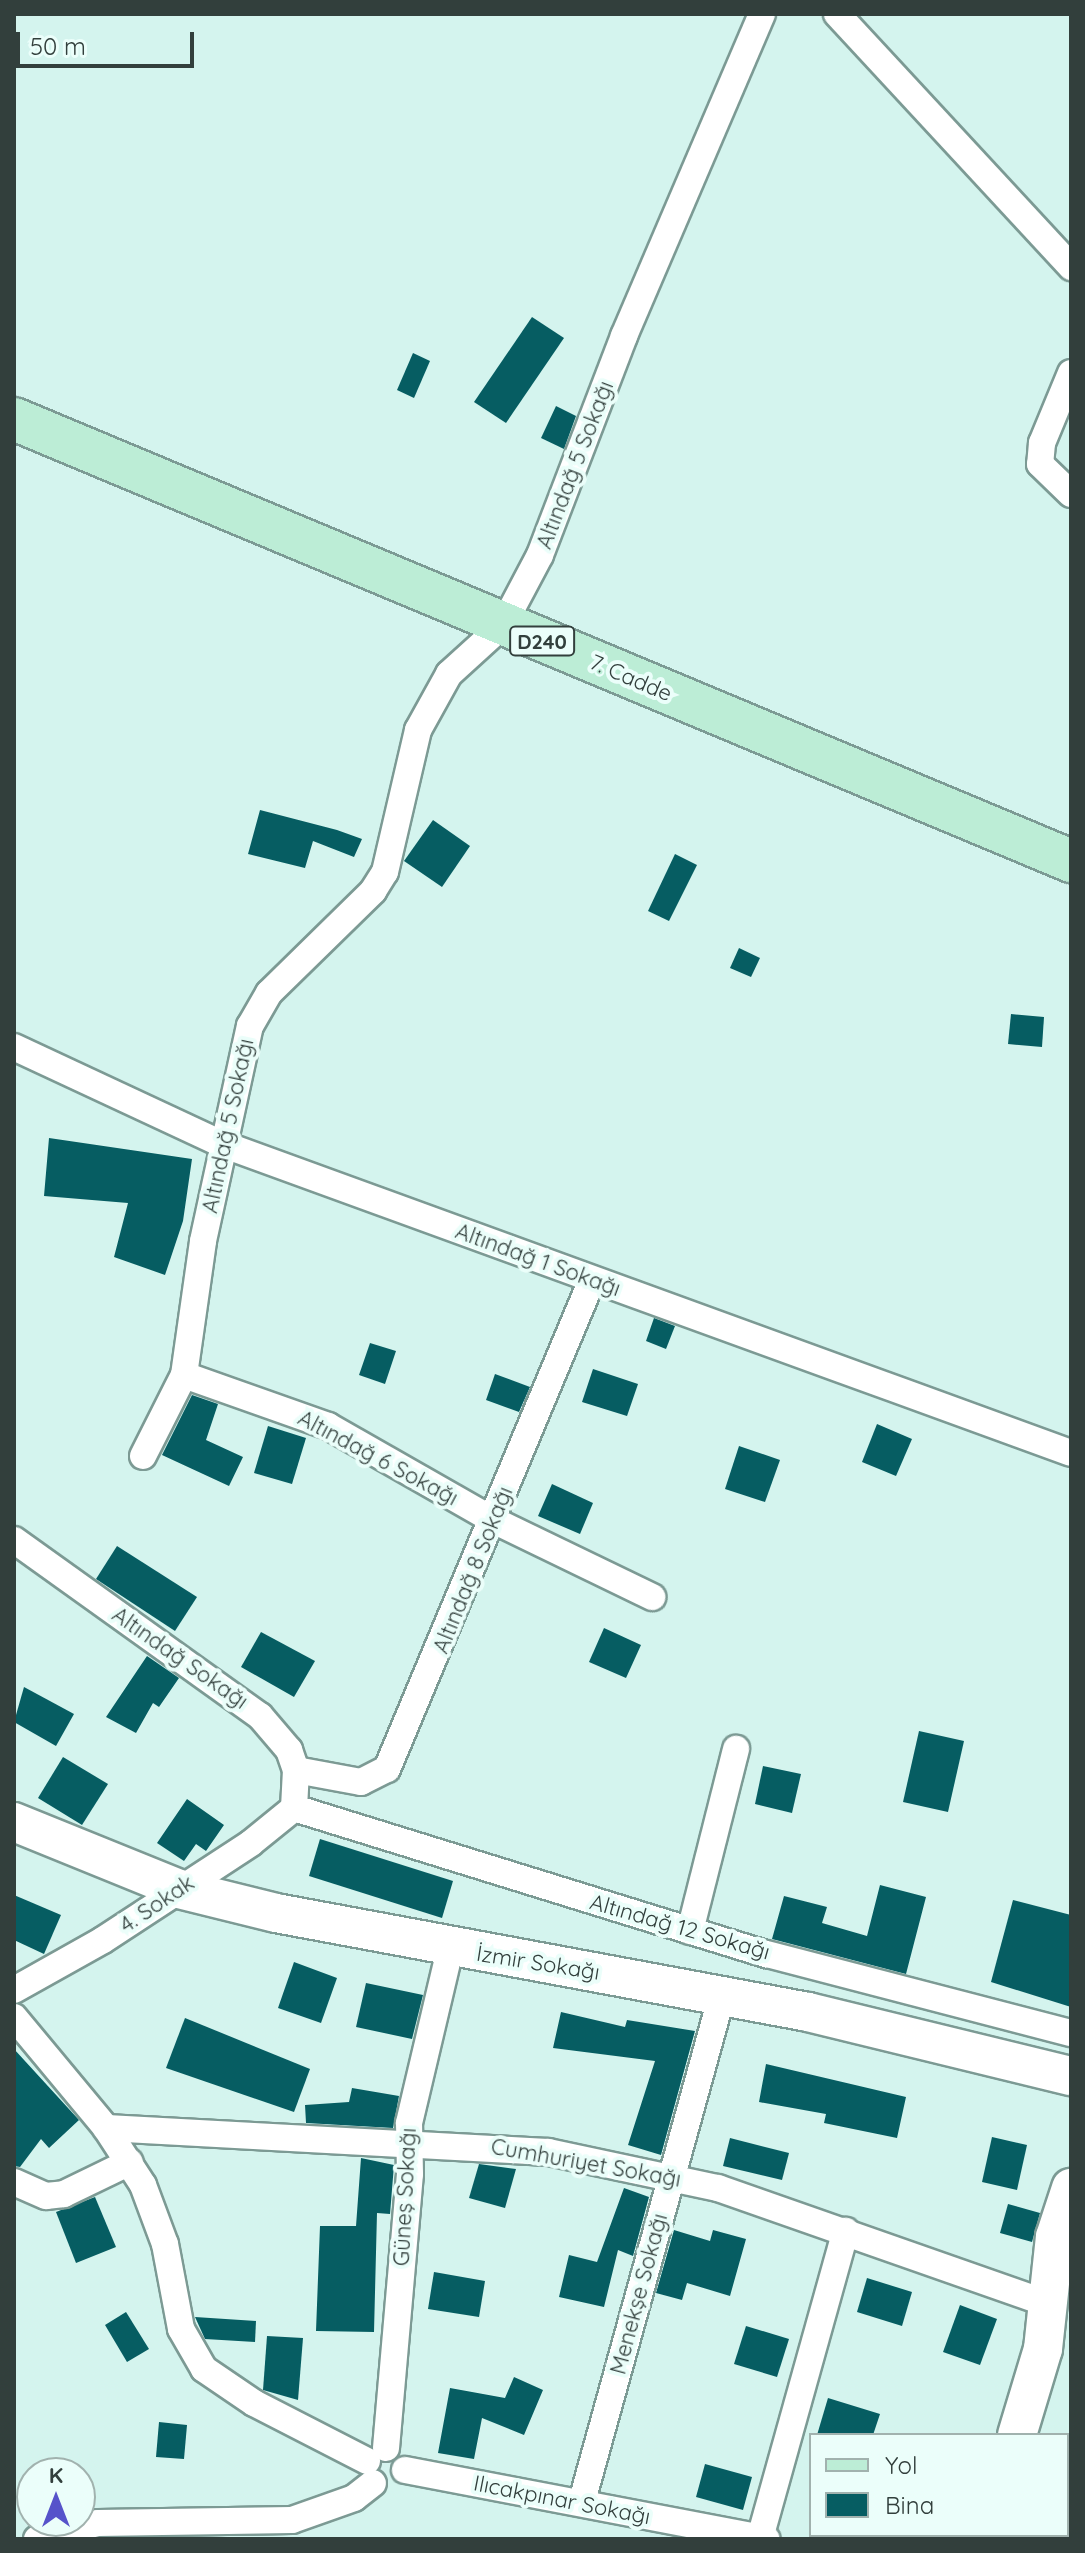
<!DOCTYPE html>
<meta charset="utf-8">
<style>
body{margin:0}
#map{position:relative;width:1085px;height:2553px;overflow:hidden;background:#d4f4ee;font-family:Quicksand,sans-serif}
div>[style]{position:absolute}
.building>*{inset:0;background:#065d62}
.roads{filter:drop-shadow(2px 0 #7c9a94) drop-shadow(-2px 0 #7c9a94) drop-shadow(0 2px #7c9a94) drop-shadow(0 -2px #7c9a94)}
.street>*{height:26px;margin:-13px;padding:0 13px;transform-origin:13px;border-radius:13px;background:#fff}
.secondary>*{height:38px;margin:-19px;padding:0 19px;transform-origin:19px;border-radius:19px;background:#fff}
.primary>*{height:42px;margin:-21px;padding:0 21px;transform-origin:21px;border-radius:21px;background:#bcedd6}
span{translate:-50% -50%;white-space:nowrap;text-align:center;line-height:1.15;-webkit-text-stroke:8px #ebfefa;paint-order:stroke}
.shield-label span{padding:2px 6px;background:#ebfefa;border:2px solid;border-radius:6px;-webkit-text-stroke-width:0}
.shield-label{font-size:20px;color:#323f3c;font-weight:700}
.street-label{font-size:22px;color:#323f3c}
.frame{position:absolute;inset:0;border:16px solid #323f3c;pointer-events:none}
.legend{position:absolute;left:809px;top:2433px;width:260px;height:104px;box-sizing:border-box;background:#ebfefa;border:2px solid #a1b2ae;margin:0;padding:10px 14px;list-style:none;font-size:24px;color:#323f3c}
.legend li{display:flex;align-items:center;gap:16px;height:40px}
.legend b{width:40px;border:2px solid #a1b2ae}
.north{position:absolute;left:16px;top:2457px;width:80px;height:80px;box-sizing:border-box;background:#ebfefa;border:2px solid #a1b2ae;border-radius:50%;rotate:0deg;font-size:22px;font-weight:700;line-height:32px;text-align:center;color:#323f3c}
.north::after{content:'';display:block;margin:auto;width:28px;height:36px;background:#5653ca;clip-path:polygon(50% 0,100% 100%,50% 72%,0 100%)}
.scale{position:absolute;left:16px;top:32px;width:178px;height:36px;box-sizing:border-box;border:4px solid #323f3c;border-top:0;padding-left:10px;font-size:24px;line-height:28px;white-space:nowrap;color:#323f3c;-webkit-text-stroke:6px #ebfefa;paint-order:stroke}
</style>
<div id="map">
<div class="building">
<i style="clip-path:polygon(532px 317px,564px 338px,506px 423px,474px 402px)"></i>
<i style="clip-path:polygon(413px 353px,430px 361px,414px 398px,397px 390px)"></i>
<i style="clip-path:polygon(556px 406px,576px 416px,564px 449px,541px 438px)"></i>
<i style="clip-path:polygon(260px 810px,337px 830px,362px 839px,354px 857px,313px 841px,305px 868px,248px 854px)"></i>
<i style="clip-path:polygon(433px 820px,470px 846px,442px 887px,404px 861px)"></i>
<i style="clip-path:polygon(675px 854px,697px 865px,669px 921px,648px 911px)"></i>
<i style="clip-path:polygon(739px 948px,760px 958px,751px 977px,730px 968px)"></i>
<i style="clip-path:polygon(1011px 1014px,1044px 1017px,1042px 1047px,1008px 1044px)"></i>
<i style="clip-path:polygon(49px 1138px,192px 1159px,183px 1221px,165px 1275px,114px 1257px,128px 1203px,44px 1196px)"></i>
<i style="clip-path:polygon(654px 1318px,675px 1326px,666px 1349px,646px 1341px)"></i>
<i style="clip-path:polygon(370px 1343px,396px 1351px,385px 1384px,359px 1375px)"></i>
<i style="clip-path:polygon(593px 1369px,638px 1384px,627px 1416px,582px 1402px)"></i>
<i style="clip-path:polygon(495px 1374px,530px 1387px,519px 1412px,486px 1400px)"></i>
<i style="clip-path:polygon(192px 1395px,218px 1404px,206px 1440px,243px 1457px,229px 1486px,162px 1455px)"></i>
<i style="clip-path:polygon(877px 1424px,912px 1439px,896px 1476px,862px 1462px)"></i>
<i style="clip-path:polygon(268px 1426px,306px 1438px,292px 1484px,254px 1473px)"></i>
<i style="clip-path:polygon(739px 1446px,780px 1460px,765px 1502px,725px 1489px)"></i>
<i style="clip-path:polygon(552px 1484px,593px 1503px,580px 1534px,538px 1516px)"></i>
<i style="clip-path:polygon(117px 1546px,197px 1597px,175px 1631px,96px 1579px)"></i>
<i style="clip-path:polygon(604px 1628px,641px 1645px,626px 1678px,589px 1662px)"></i>
<i style="clip-path:polygon(261px 1632px,315px 1661px,294px 1697px,241px 1667px)"></i>
<i style="clip-path:polygon(147px 1656px,179px 1678px,159px 1707px,153px 1703px,136px 1733px,106px 1717px)"></i>
<i style="clip-path:polygon(24px 1687px,74px 1714px,56px 1746px,14px 1722px)"></i>
<i style="clip-path:polygon(919px 1731px,964px 1741px,948px 1812px,903px 1802px)"></i>
<i style="clip-path:polygon(63px 1757px,108px 1784px,82px 1825px,38px 1798px)"></i>
<i style="clip-path:polygon(763px 1766px,801px 1774px,792px 1813px,755px 1804px)"></i>
<i style="clip-path:polygon(187px 1799px,224px 1825px,206px 1851px,196px 1844px,184px 1861px,157px 1843px)"></i>
<i style="clip-path:polygon(320px 1839px,453px 1881px,442px 1918px,309px 1876px)"></i>
<i style="clip-path:polygon(880px 1885px,926px 1897px,906px 1974px,772px 1939px,784px 1896px,827px 1907px,822px 1923px,867px 1936px)"></i>
<i style="clip-path:polygon(14px 1895px,61px 1915px,44px 1954px,14px 1940px)"></i>
<i style="clip-path:polygon(1013px 1900px,1071px 1915px,1071px 2007px,991px 1982px)"></i>
<i style="clip-path:polygon(294px 1962px,337px 1978px,321px 2023px,278px 2008px)"></i>
<i style="clip-path:polygon(366px 1983px,423px 1995px,412px 2039px,356px 2027px)"></i>
<i style="clip-path:polygon(561px 2012px,625px 2027px,627px 2020px,695px 2031px,661px 2155px,628px 2145px,655px 2061px,553px 2048px)"></i>
<i style="clip-path:polygon(185px 2018px,310px 2069px,294px 2112px,166px 2068px)"></i>
<i style="clip-path:polygon(14px 2049px,79px 2120px,49px 2148px,41px 2139px,20px 2167px,14px 2166px)"></i>
<i style="clip-path:polygon(766px 2064px,906px 2097px,897px 2138px,824px 2123px,826px 2114px,759px 2102px)"></i>
<i style="clip-path:polygon(352px 2088px,399px 2096px,393px 2128px,306px 2123px,305px 2105px,349px 2102px)"></i>
<i style="clip-path:polygon(992px 2137px,1027px 2145px,1017px 2190px,982px 2182px)"></i>
<i style="clip-path:polygon(730px 2138px,789px 2153px,782px 2180px,723px 2166px)"></i>
<i style="clip-path:polygon(361px 2158px,394px 2165px,390px 2214px,377px 2213px,374px 2332px,316px 2331px,320px 2226px,356px 2226px)"></i>
<i style="clip-path:polygon(479px 2164px,516px 2169px,505px 2208px,469px 2198px)"></i>
<i style="clip-path:polygon(624px 2188px,649px 2197px,633px 2256px,618px 2250px,604px 2307px,559px 2297px,569px 2255px,597px 2262px)"></i>
<i style="clip-path:polygon(95px 2197px,116px 2247px,76px 2263px,56px 2212px)"></i>
<i style="clip-path:polygon(1008px 2204px,1040px 2213px,1032px 2242px,1000px 2233px)"></i>
<i style="clip-path:polygon(674px 2230px,710px 2241px,713px 2230px,746px 2239px,730px 2296px,687px 2283px,682px 2300px,656px 2293px)"></i>
<i style="clip-path:polygon(434px 2272px,485px 2281px,479px 2317px,428px 2309px)"></i>
<i style="clip-path:polygon(867px 2278px,912px 2292px,902px 2326px,857px 2312px)"></i>
<i style="clip-path:polygon(960px 2305px,997px 2319px,980px 2365px,943px 2352px)"></i>
<i style="clip-path:polygon(126px 2312px,149px 2349px,127px 2362px,105px 2325px)"></i>
<i style="clip-path:polygon(195px 2317px,256px 2321px,255px 2342px,205px 2339px)"></i>
<i style="clip-path:polygon(746px 2326px,789px 2339px,777px 2377px,734px 2364px)"></i>
<i style="clip-path:polygon(267px 2336px,303px 2338px,298px 2400px,263px 2390px)"></i>
<i style="clip-path:polygon(514px 2377px,543px 2390px,524px 2435px,482px 2418px,474px 2459px,438px 2453px,450px 2388px,505px 2398px)"></i>
<i style="clip-path:polygon(828px 2398px,880px 2414px,873px 2435px,817px 2435px)"></i>
<i style="clip-path:polygon(159px 2422px,187px 2425px,184px 2459px,156px 2457px)"></i>
<i style="clip-path:polygon(705px 2464px,752px 2477px,743px 2510px,696px 2497px)"></i>
</div>
<div class="roads">
<div class="street">
<i style="left:837px;top:14px;width:345px;rotate:47.2deg"></i>
<i style="left:1071px;top:373px;width:76px;rotate:112.5deg"></i>
<i style="left:1042px;top:443px;width:21px;rotate:95deg"></i>
<i style="left:1040px;top:464px;width:43px;rotate:44.1deg"></i>
<i style="left:14px;top:1047px;width:230px;rotate:25deg"></i>
<i style="left:222px;top:1144px;width:903px;rotate:20deg"></i>
<i style="left:184px;top:1375px;width:153px;rotate:19.5deg"></i>
<i style="left:328px;top:1426px;width:190px;rotate:29.7deg"></i>
<i style="left:493px;top:1520px;width:177px;rotate:25.8deg"></i>
<i style="left:143px;top:1456px;width:91px;rotate:-63.2deg"></i>
<i style="left:184px;top:1375px;width:135px;rotate:-81.9deg"></i>
<i style="left:203px;top:1241px;width:220px;rotate:-77.7deg"></i>
<i style="left:250px;top:1026px;width:38px;rotate:-60deg"></i>
<i style="left:269px;top:993px;width:146px;rotate:-44.4deg"></i>
<i style="left:373px;top:891px;width:22px;rotate:-58deg"></i>
<i style="left:385px;top:872px;width:146px;rotate:-76.9deg"></i>
<i style="left:418px;top:730px;width:64px;rotate:-61deg"></i>
<i style="left:449px;top:674px;width:73px;rotate:-42.2deg"></i>
<i style="left:503px;top:625px;width:79px;rotate:-62.1deg"></i>
<i style="left:540px;top:555px;width:235px;rotate:-69deg"></i>
<i style="left:624px;top:336px;width:350px;rotate:-66.8deg"></i>
<i style="left:14px;top:1540px;width:302px;rotate:35.6deg"></i>
<i style="left:260px;top:1716px;width:45px;rotate:49.5deg"></i>
<i style="left:289px;top:1750px;width:21px;rotate:71deg"></i>
<i style="left:296px;top:1770px;width:38px;rotate:93deg"></i>
<i style="left:296px;top:1770px;width:66px;rotate:10.5deg"></i>
<i style="left:361px;top:1782px;width:29px;rotate:-27deg"></i>
<i style="left:387px;top:1769px;width:530px;rotate:-67.26deg"></i>
<i style="left:294px;top:1808px;width:495px;rotate:17.2deg"></i>
<i style="left:767px;top:1954px;width:314px;rotate:14.6deg"></i>
<i style="left:690px;top:1931px;width:188px;rotate:-75.8deg"></i>
<i style="left:14px;top:1990px;width:102px;rotate:-29.3deg"></i>
<i style="left:103px;top:1940px;width:177px;rotate:-33.2deg"></i>
<i style="left:251px;top:1843px;width:55px;rotate:-39.1deg"></i>
<i style="left:14px;top:2017px;width:144px;rotate:50.3deg"></i>
<i style="left:106px;top:2128px;width:68px;rotate:57deg"></i>
<i style="left:143px;top:2185px;width:63px;rotate:69.6deg"></i>
<i style="left:165px;top:2244px;width:86px;rotate:79.3deg"></i>
<i style="left:181px;top:2329px;width:46px;rotate:60.1deg"></i>
<i style="left:204px;top:2369px;width:60px;rotate:34.2deg"></i>
<i style="left:254px;top:2403px;width:127px;rotate:27.2deg"></i>
<i style="left:106px;top:2128px;width:443px;rotate:3.1deg"></i>
<i style="left:548px;top:2152px;width:174px;rotate:12deg"></i>
<i style="left:718px;top:2188px;width:349px;rotate:19.3deg"></i>
<i style="left:14px;top:2182px;width:35px;rotate:24deg"></i>
<i style="left:46px;top:2196px;width:18px;rotate:-6deg"></i>
<i style="left:64px;top:2194px;width:73px;rotate:-25.9deg"></i>
<i style="left:386px;top:2448px;width:275px;rotate:-85deg"></i>
<i style="left:410px;top:2174px;width:51px;rotate:-91.1deg"></i>
<i style="left:409px;top:2123px;width:179px;rotate:-76.7deg"></i>
<i style="left:405px;top:2470px;width:368px;rotate:10.8deg"></i>
<i style="left:582px;top:2501px;width:525px;rotate:-74.53deg"></i>
<i style="left:760px;top:2538px;width:319px;rotate:-74.4deg"></i>
<i style="left:37px;top:2539px;width:63px;rotate:-14.7deg"></i>
<i style="left:98px;top:2523px;width:194px;rotate:-0.9deg"></i>
<i style="left:292px;top:2520px;width:66px;rotate:-19.5deg"></i>
<i style="left:354px;top:2498px;width:24px;rotate:-38deg"></i>
</div>
<div class="secondary">
<i style="left:14px;top:1822px;width:178px;rotate:22.1deg"></i>
<i style="left:179px;top:1889px;width:100px;rotate:13.9deg"></i>
<i style="left:276px;top:1913px;width:541px;rotate:10.54deg"></i>
<i style="left:808px;top:2012px;width:271px;rotate:13.7deg"></i>
<i style="left:1017px;top:2435px;width:90px;rotate:-73.2deg"></i>
<i style="left:1043px;top:2349px;width:113px;rotate:-83.9deg"></i>
<i style="left:1055px;top:2237px;width:52px;rotate:-71.9deg"></i>
<i style="left:946px;top:2539px;width:6px;rotate:-45deg"></i>
</div>
<div class="primary">
<i style="left:14px;top:419px;width:1146px;rotate:22.69deg"></i>
</div>
</div>
<div class="shield-label">
<span style="left:542px;top:641px">D240</span>
</div>
<div class="street-label">
<span style="left:575px;top:465px;rotate:-69deg">Altındağ 5 Sokağı</span>
<span style="left:631px;top:678px;rotate:23deg">7. Cadde</span>
<span style="left:228px;top:1126px;rotate:-78deg">Altındağ 5 Sokağı</span>
<span style="left:538px;top:1260px;rotate:20deg">Altındağ 1 Sokağı</span>
<span style="left:378px;top:1458px;rotate:28deg">Altındağ 6 Sokağı</span>
<span style="left:473px;top:1570px;rotate:-68deg">Altındağ 8 Sokağı</span>
<span style="left:180px;top:1658px;rotate:35deg">Altındağ Sokağı</span>
<span style="left:157px;top:1904px;rotate:-34deg">4. Sokak</span>
<span style="left:680px;top:1927px;rotate:16deg">Altındağ 12 Sokağı</span>
<span style="left:538px;top:1963px;rotate:9deg">İzmir Sokağı</span>
<span style="left:586px;top:2163px;rotate:10deg">Cumhuriyet Sokağı</span>
<span style="left:405px;top:2197px;rotate:-87deg">Güneş Sokağı</span>
<span style="left:639px;top:2294px;rotate:-75deg">Menekşe Sokağı</span>
<span style="left:562px;top:2500px;rotate:11deg">Ilıcakpınar Sokağı</span>
</div>
<div class="frame"></div>
<ul class="legend">
<li><b style="height:10px;background:#bcedd6"></b>Yol</li>
<li><b style="height:22px;background:#065d62"></b>Bina</li>
</ul>
<div class="north">K</div>
<div class="scale">50 m</div>
</div>
